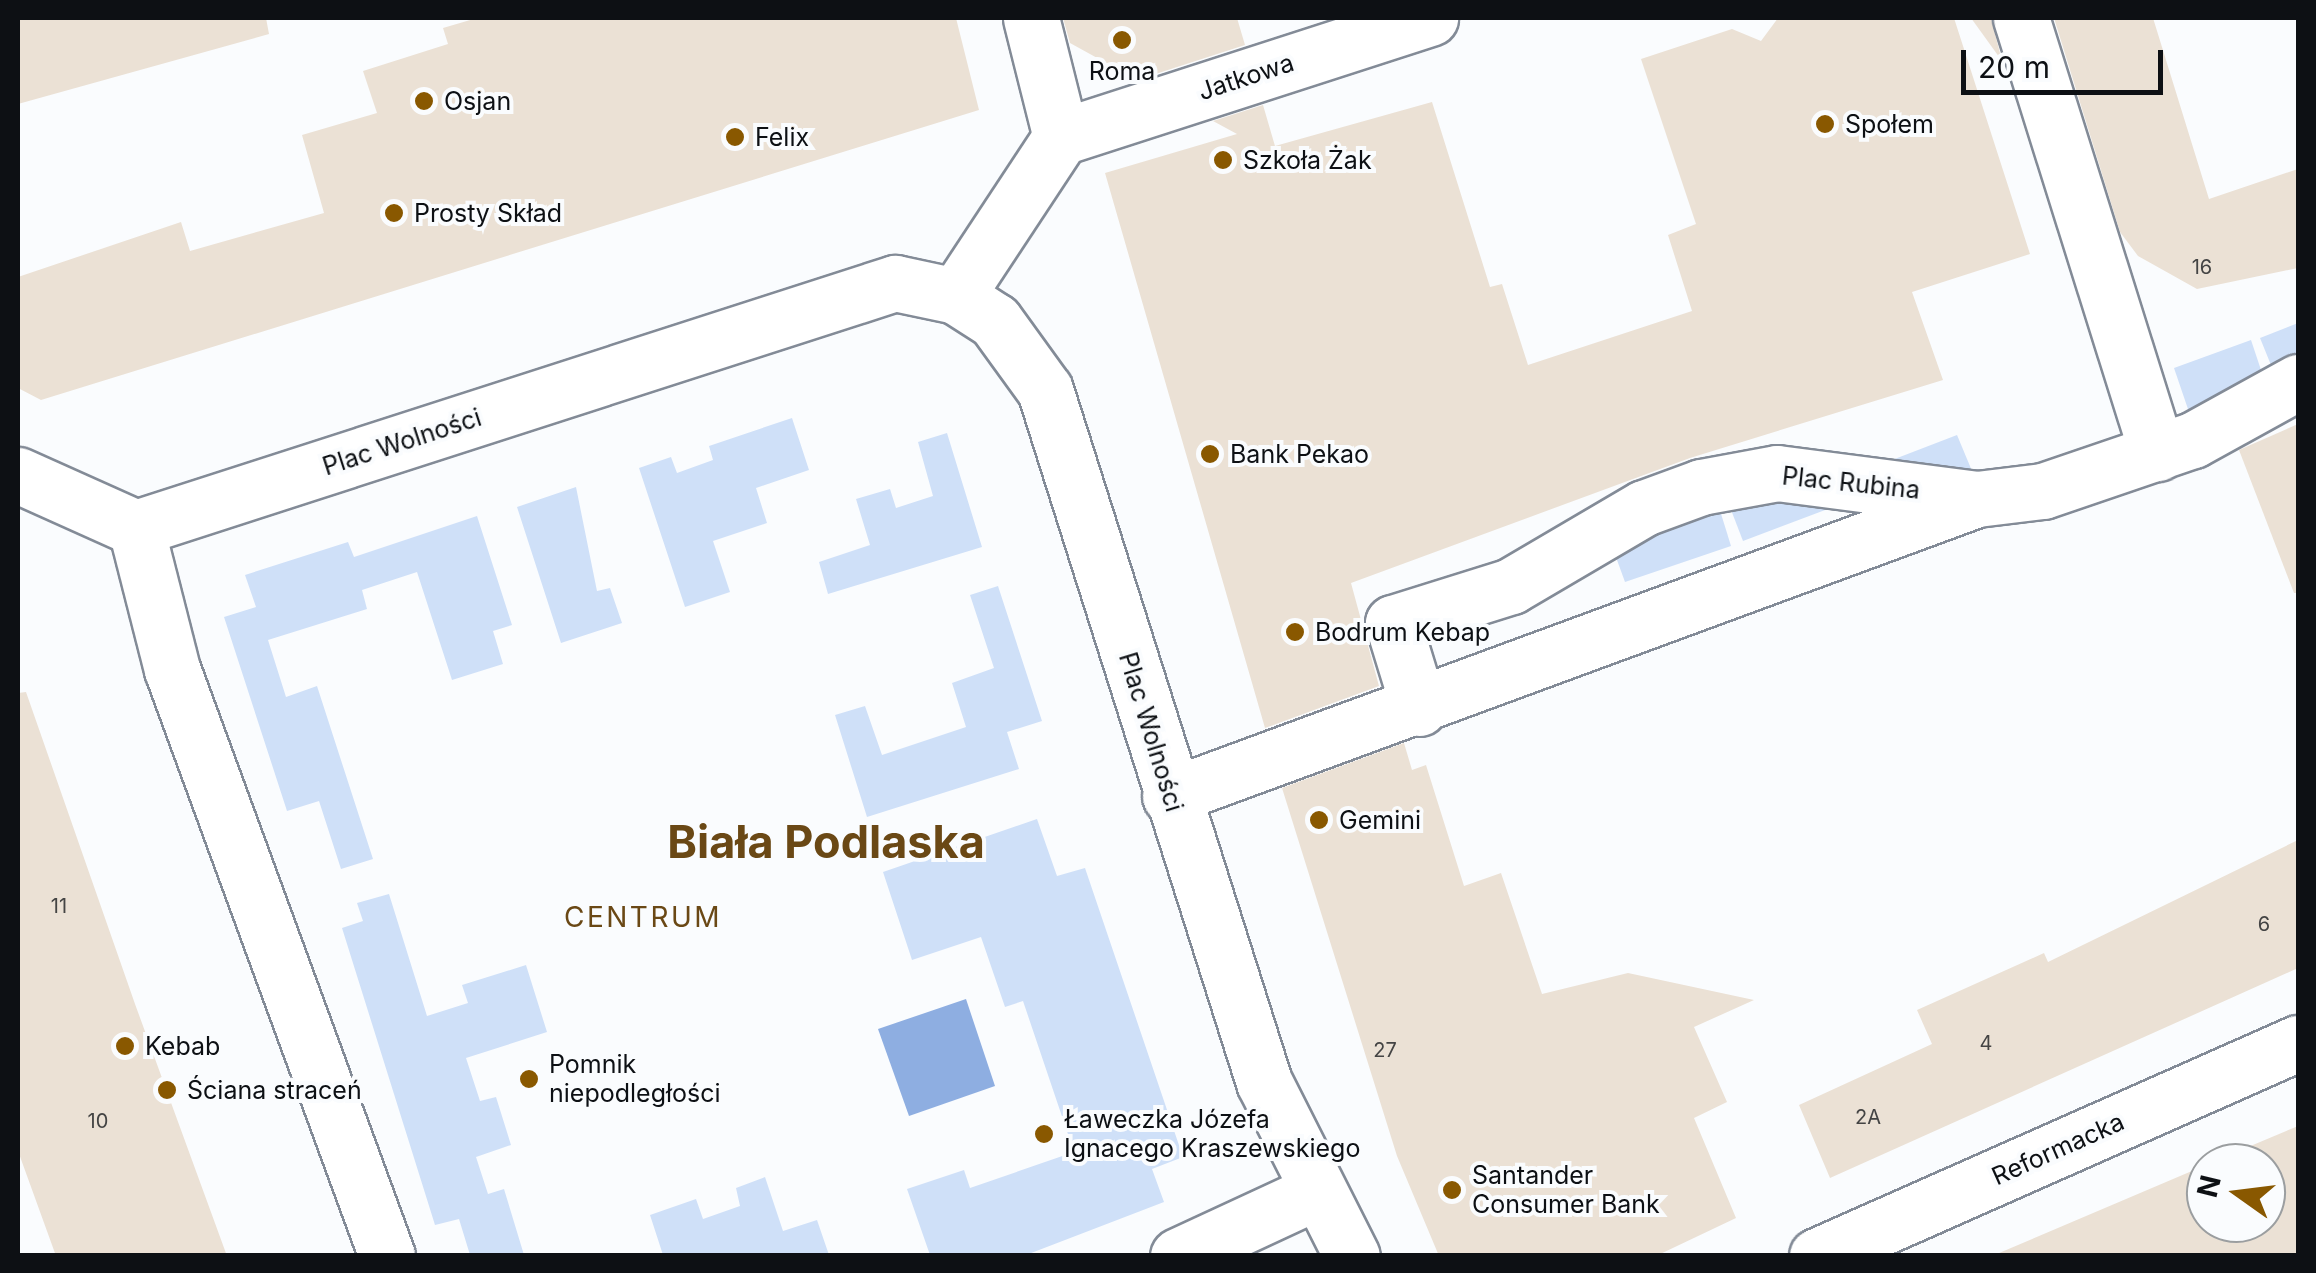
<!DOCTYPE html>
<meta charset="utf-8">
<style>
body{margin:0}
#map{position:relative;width:2316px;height:1273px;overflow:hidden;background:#fafcfe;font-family:Inter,sans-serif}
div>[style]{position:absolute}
.green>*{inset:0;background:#cfe0f8}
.water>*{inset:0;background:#8eaee1}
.building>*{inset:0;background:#ebe1d5}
.roads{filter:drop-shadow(2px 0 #838b97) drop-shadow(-2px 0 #838b97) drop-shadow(0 2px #838b97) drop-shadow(0 -2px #838b97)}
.street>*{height:55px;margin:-27.5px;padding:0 27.5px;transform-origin:27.5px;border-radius:27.5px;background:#fff}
.dots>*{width:28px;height:28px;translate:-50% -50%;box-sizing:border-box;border:5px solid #fafcfe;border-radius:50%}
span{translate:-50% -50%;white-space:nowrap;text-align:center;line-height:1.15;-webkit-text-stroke:8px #fafcfe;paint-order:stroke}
.number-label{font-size:20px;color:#444}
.number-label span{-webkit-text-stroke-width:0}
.poi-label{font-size:25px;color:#0d1014}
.left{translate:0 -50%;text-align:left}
.street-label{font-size:25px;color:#0d1014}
.neighbourhood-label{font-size:28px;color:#6a4815;letter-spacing:2.5px}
.town-label{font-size:45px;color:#6a4815;font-weight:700}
.frame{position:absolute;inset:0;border:20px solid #0d1014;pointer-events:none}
.north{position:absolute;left:2186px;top:1143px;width:100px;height:100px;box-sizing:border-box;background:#fafcfe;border:2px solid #9b9ea0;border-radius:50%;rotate:284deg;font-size:28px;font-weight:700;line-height:40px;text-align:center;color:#0d1014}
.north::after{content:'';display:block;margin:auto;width:35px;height:45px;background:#895800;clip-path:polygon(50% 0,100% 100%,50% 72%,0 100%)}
.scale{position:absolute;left:1961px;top:50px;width:202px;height:45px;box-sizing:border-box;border:5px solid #0d1014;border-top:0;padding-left:12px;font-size:30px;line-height:35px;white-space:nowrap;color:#0d1014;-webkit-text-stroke:8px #fafcfe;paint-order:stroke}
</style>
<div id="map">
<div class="green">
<i style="clip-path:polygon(2298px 323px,2298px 353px,2273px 370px,2260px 338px)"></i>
<i style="clip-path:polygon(2251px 340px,2263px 376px,2189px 412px,2174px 368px)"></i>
<i style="clip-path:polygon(792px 418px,809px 470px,756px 488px,767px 523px,713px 541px,730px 592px,685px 607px,639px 468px,671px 457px,677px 473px,713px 460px,709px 446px)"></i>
<i style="clip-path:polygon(947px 433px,982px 547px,828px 594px,819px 562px,870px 545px,856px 499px,890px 489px,896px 508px,933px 496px,918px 442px)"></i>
<i style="clip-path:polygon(1957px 435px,1972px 471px,1866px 470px)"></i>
<i style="clip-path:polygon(576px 487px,597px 591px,610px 588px,622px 623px,561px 643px,517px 507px)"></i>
<i style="clip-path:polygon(1739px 500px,1849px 501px,1743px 541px,1728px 502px)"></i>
<i style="clip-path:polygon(1718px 504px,1731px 546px,1625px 582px,1613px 549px)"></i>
<i style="clip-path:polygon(477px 516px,512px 625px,493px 631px,503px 664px,452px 680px,417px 572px,362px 590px,367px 609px,268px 640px,286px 697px,317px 686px,373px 859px,341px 869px,319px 801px,287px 811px,224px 617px,256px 607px,245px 575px,348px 542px,354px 557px)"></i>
<i style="clip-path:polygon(998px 586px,1042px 721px,1007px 732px,1019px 769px,867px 817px,835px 715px,865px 706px,882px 755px,966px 727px,952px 683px,994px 668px,970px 595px)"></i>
<i style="clip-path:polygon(1037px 819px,1057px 876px,1085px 868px,1183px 1157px,1152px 1169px,1164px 1202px,1026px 1255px,930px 1255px,907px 1189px,964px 1170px,970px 1188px,1074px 1152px,1023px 1001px,1005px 1007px,981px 937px,912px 960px,883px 872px)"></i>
<i style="clip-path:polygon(389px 894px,427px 1016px,468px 1003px,462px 985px,526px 965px,547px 1032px,466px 1058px,480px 1101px,496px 1097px,511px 1145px,476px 1157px,488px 1194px,504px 1189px,524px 1255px,470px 1255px,459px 1219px,435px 1225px,342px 928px,363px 921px,357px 903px)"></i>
<i style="clip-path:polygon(765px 1177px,783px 1231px,817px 1220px,829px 1255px,663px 1255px,650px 1215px,696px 1199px,703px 1219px,740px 1206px,736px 1188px)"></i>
</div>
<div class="water">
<i style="clip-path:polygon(966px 999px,995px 1086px,909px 1116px,878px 1029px)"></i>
</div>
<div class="building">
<i style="clip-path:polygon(18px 18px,266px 18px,269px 34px,18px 104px)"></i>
<i style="clip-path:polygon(477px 18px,956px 18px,979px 110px,41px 400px,18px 388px,18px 277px,181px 222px,190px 251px,324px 213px,302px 135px,377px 113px,363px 71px,448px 44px,443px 28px)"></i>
<i style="clip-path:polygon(1063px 18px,1237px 18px,1245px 45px,1137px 80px,1070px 43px)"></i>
<i style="clip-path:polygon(1778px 18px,1954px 18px,2030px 254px,1912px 292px,1943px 380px,1690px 458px,1351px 583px,1379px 686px,1265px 728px,1105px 173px,1237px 134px,1213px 121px,1263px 105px,1275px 146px,1432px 102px,1490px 287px,1502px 284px,1528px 365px,1692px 311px,1668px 235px,1696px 224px,1641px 59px,1732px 29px,1761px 41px)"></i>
<i style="clip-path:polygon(1971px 18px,1991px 18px,2002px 61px)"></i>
<i style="clip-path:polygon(2054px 18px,2153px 18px,2209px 199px,2298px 169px,2298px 268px,2197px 289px,2138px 256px,2120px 232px)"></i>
<i style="clip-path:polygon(2298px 424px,2298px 593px,2294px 593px,2239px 450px)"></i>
<i style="clip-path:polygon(26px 692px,135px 1004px,227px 1256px,56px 1256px,18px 1151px,18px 693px)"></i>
<i style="clip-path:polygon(1404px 743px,1412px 770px,1426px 765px,1464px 886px,1501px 873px,1542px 994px,1628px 973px,1754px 1000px,1694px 1027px,1727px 1102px,1694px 1118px,1736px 1218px,1656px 1256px,1439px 1256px,1397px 1156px,1282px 788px)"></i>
<i style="clip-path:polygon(2298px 840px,2298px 968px,1830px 1178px,1799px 1105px,1932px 1044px,1917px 1010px,2044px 953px,2048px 962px)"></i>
<i style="clip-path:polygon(2298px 1126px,2298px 1256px,1992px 1256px,2206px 1165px,2206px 1223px,2266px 1223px,2266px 1163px,2210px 1163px)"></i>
</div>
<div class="roads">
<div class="street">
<i style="left:1031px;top:18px;width:123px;rotate:75.9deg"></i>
<i style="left:2021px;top:18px;width:456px;rotate:72.6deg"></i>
<i style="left:1061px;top:137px;width:388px;rotate:-17.9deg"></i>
<i style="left:956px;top:296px;width:191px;rotate:-56.6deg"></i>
<i style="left:18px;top:475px;width:129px;rotate:24.2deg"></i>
<i style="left:136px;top:528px;width:798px;rotate:-17.89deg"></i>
<i style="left:895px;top:283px;width:62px;rotate:12deg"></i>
<i style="left:956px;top:296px;width:46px;rotate:32.7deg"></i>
<i style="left:995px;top:321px;width:85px;rotate:54.1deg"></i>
<i style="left:1045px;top:390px;width:726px;rotate:72.44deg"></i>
<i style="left:1264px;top:1082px;width:195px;rotate:63.2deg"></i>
<i style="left:136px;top:528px;width:146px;rotate:75.7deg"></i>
<i style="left:172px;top:669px;width:625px;rotate:69.88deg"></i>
<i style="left:1419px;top:708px;width:89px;rotate:-107deg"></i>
<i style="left:1393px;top:623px;width:124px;rotate:-17.4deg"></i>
<i style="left:1511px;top:586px;width:154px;rotate:-30.4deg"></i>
<i style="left:1644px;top:508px;width:61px;rotate:-20.2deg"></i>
<i style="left:1701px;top:487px;width:77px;rotate:-10.4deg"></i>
<i style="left:1777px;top:473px;width:202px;rotate:7.4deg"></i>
<i style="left:1977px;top:499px;width:66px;rotate:-6.9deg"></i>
<i style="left:2043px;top:491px;width:158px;rotate:-18.8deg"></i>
<i style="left:2193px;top:440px;width:120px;rotate:-28.9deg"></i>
<i style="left:1170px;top:796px;width:857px;rotate:-20.21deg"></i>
<i style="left:1178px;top:1256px;width:150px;rotate:-24.9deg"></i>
<i style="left:1817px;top:1256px;width:526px;rotate:-23.89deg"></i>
</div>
</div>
<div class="dots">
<i style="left:1122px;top:40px;background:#895800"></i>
<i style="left:424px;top:101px;background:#895800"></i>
<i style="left:1825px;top:124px;background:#895800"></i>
<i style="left:735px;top:137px;background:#895800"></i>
<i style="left:1223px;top:160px;background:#895800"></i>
<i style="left:394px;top:213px;background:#895800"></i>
<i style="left:1210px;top:454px;background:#895800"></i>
<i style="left:1295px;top:632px;background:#895800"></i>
<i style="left:1319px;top:820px;background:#895800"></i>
<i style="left:125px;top:1046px;background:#895800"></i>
<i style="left:529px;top:1079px;background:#895800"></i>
<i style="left:167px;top:1090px;background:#895800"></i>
<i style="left:1044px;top:1134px;background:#895800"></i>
<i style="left:1452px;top:1190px;background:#895800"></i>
</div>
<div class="number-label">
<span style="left:2202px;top:267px">16</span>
<span style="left:59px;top:906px">11</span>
<span style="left:2264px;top:924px">6</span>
<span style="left:1986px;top:1043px">4</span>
<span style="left:1385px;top:1050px">27</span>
<span style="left:1868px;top:1117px">2A</span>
<span style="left:98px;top:1121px">10</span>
</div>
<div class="poi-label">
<span style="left:1122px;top:71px">Roma</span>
<span class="left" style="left:444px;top:101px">Osjan</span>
<span class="left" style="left:1845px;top:124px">Społem</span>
<span class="left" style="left:755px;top:137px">Felix</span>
<span class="left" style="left:1243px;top:160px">Szkoła Żak</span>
<span class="left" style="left:414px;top:213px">Prosty Skład</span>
<span class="left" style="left:1230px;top:454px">Bank Pekao</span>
<span class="left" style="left:1315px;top:632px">Bodrum Kebap</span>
<span class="left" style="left:1339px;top:820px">Gemini</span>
<span class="left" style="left:145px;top:1046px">Kebab</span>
<span class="left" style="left:549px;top:1079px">Pomnik<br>niepodległości</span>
<span class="left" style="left:187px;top:1090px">Ściana straceń</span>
<span class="left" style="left:1064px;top:1134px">Ławeczka Józefa<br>Ignacego Kraszewskiego</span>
<span class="left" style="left:1472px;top:1190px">Santander<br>Consumer Bank</span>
</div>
<div class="street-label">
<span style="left:1246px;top:77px;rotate:-18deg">Jatkowa</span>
<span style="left:402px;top:442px;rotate:-18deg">Plac Wolności</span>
<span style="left:1851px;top:483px;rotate:6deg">Plac Rubina</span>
<span style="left:1151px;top:732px;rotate:73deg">Plac Wolności</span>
<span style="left:2058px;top:1149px;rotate:-24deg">Reformacka</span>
</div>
<div class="neighbourhood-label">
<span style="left:643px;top:917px">CENTRUM</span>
</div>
<div class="town-label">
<span style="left:826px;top:842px">Biała Podlaska</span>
</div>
<div class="frame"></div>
<div class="north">N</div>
<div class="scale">20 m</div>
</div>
